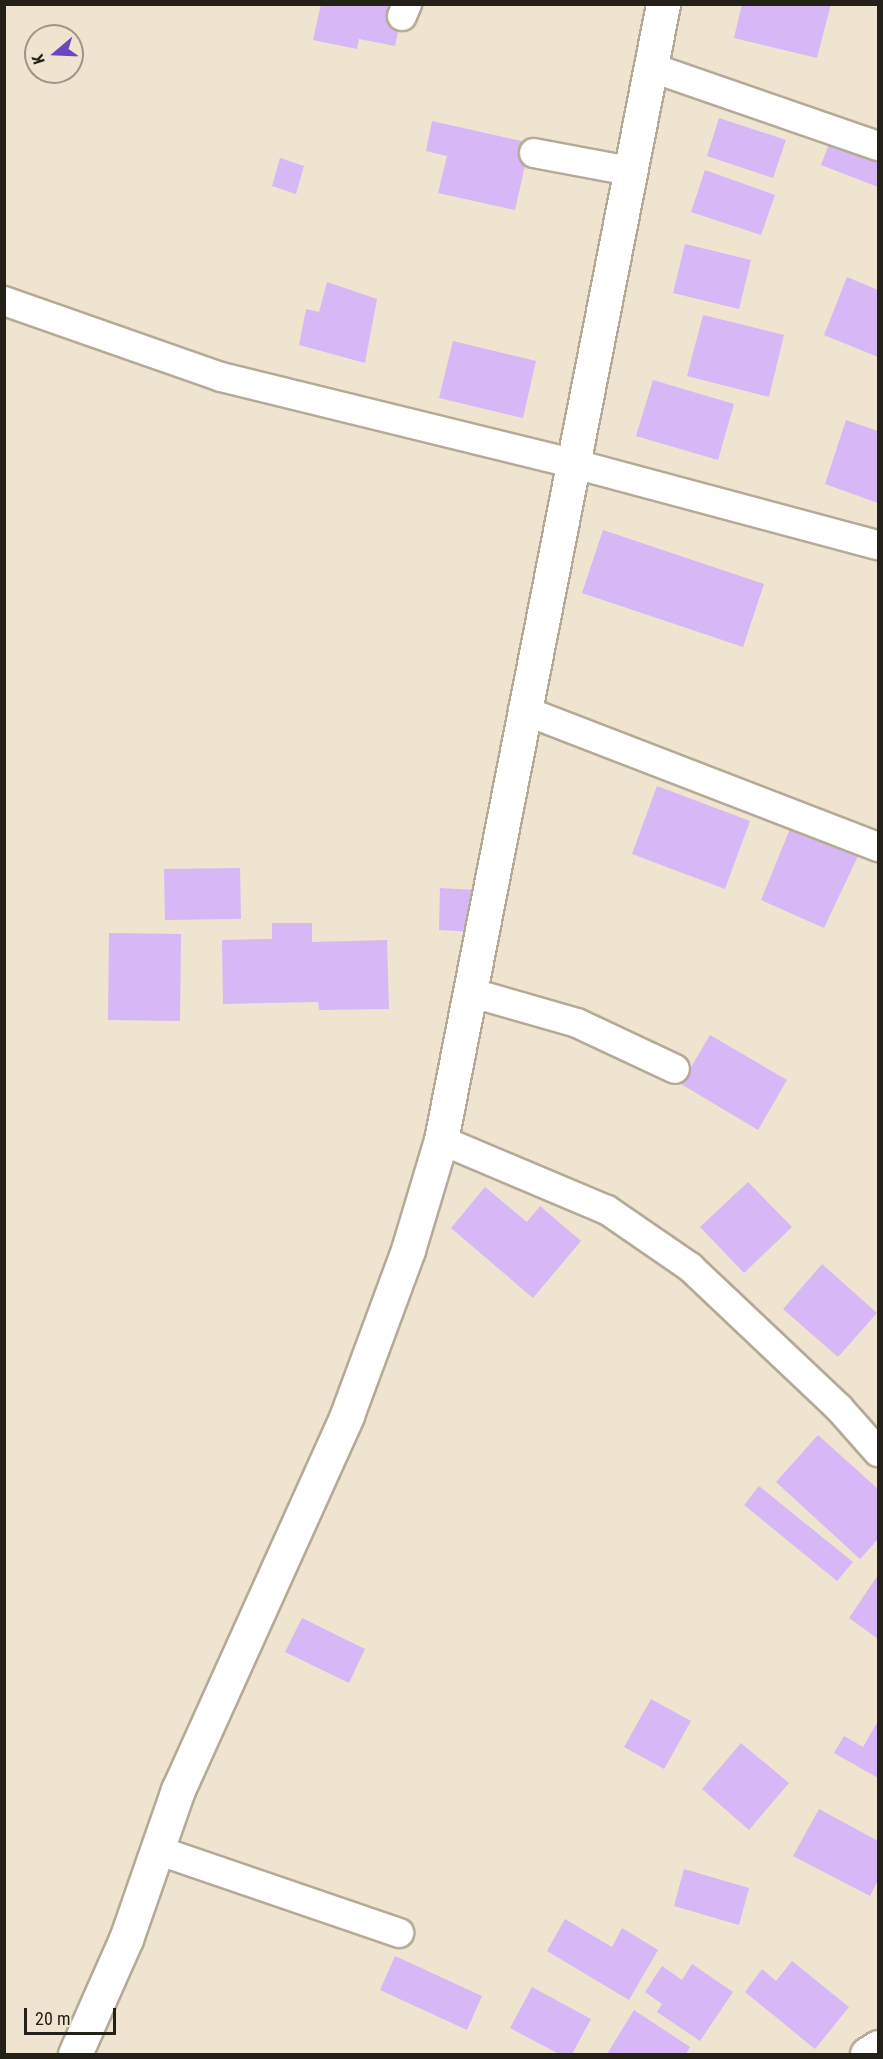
<!DOCTYPE html>
<style>
body{margin:0}
#map{position:relative;width:883px;height:2059px;overflow:hidden;background:#eee4cf;font-family:"Roboto Condensed",sans-serif}
div>[style]{position:absolute}
.building>*{inset:0;background:#d8b7f7}
.roads{filter:drop-shadow(2px 0 #b4aa96) drop-shadow(-2px 0 #b4aa96) drop-shadow(0 2px #b4aa96) drop-shadow(0 -2px #b4aa96)}
.minor>*{height:28px;margin:-14px;padding:0 14px;transform-origin:14px;border-radius:14px;background:#fff}
.tertiary>*{height:33px;margin:-16.5px;padding:0 16.5px;transform-origin:16.5px;border-radius:16.5px;background:#fff}
span{translate:-50% -50%;white-space:nowrap;text-align:center;line-height:1.15;-webkit-text-stroke:4.5px #eee4cf;paint-order:stroke}
.frame{position:absolute;inset:0;border:6px solid #232018;pointer-events:none}
.north{position:absolute;left:24px;top:24px;width:60px;height:60px;box-sizing:border-box;background:#eee4cf;border:2px solid #9d9686;border-radius:50%;rotate:251deg;font-size:16px;font-weight:700;line-height:24px;text-align:center;color:#232018}
.north::after{content:'';display:block;margin:auto;width:21px;height:27px;background:#6d46bf;clip-path:polygon(50% 0,100% 100%,50% 72%,0 100%)}
.scale{position:absolute;left:24px;top:2008px;width:92px;height:27px;box-sizing:border-box;border:3px solid #232018;border-top:0;padding-left:8px;font-size:18px;line-height:21px;white-space:nowrap;color:#232018;-webkit-text-stroke:4px #eee4cf;paint-order:stroke}
</style>
<div id="map">
<div class="building">
<i style="clip-path:polygon(321px 4px,404px 4px,395px 46px,359px 39px,357px 49px,313px 40px)"></i>
<i style="clip-path:polygon(742px 4px,831px 4px,817px 58px,734px 38px)"></i>
<i style="clip-path:polygon(719px 118px,786px 140px,773px 178px,707px 156px)"></i>
<i style="clip-path:polygon(432px 121px,530px 143px,515px 210px,438px 193px,447px 156px,426px 151px)"></i>
<i style="clip-path:polygon(837px 123px,878px 140px,878px 187px,821px 165px)"></i>
<i style="clip-path:polygon(280px 158px,304px 166px,296px 194px,272px 186px)"></i>
<i style="clip-path:polygon(705px 170px,775px 195px,761px 235px,691px 212px)"></i>
<i style="clip-path:polygon(685px 244px,751px 260px,739px 309px,673px 293px)"></i>
<i style="clip-path:polygon(847px 277px,878px 290px,878px 357px,824px 335px)"></i>
<i style="clip-path:polygon(327px 282px,377px 299px,365px 363px,299px 345px,306px 309px,319px 312px)"></i>
<i style="clip-path:polygon(703px 315px,784px 335px,769px 397px,687px 376px)"></i>
<i style="clip-path:polygon(453px 341px,536px 361px,523px 418px,439px 398px)"></i>
<i style="clip-path:polygon(653px 380px,734px 404px,718px 460px,636px 436px)"></i>
<i style="clip-path:polygon(846px 420px,878px 431px,878px 503px,825px 484px)"></i>
<i style="clip-path:polygon(603px 530px,764px 584px,743px 647px,582px 593px)"></i>
<i style="clip-path:polygon(657px 786px,750px 821px,725px 889px,632px 854px)"></i>
<i style="clip-path:polygon(792px 824px,858px 856px,824px 928px,761px 900px)"></i>
<i style="clip-path:polygon(240px 868px,241px 919px,165px 920px,164px 869px)"></i>
<i style="clip-path:polygon(440px 888px,476px 890px,475px 932px,439px 930px)"></i>
<i style="clip-path:polygon(272px 923px,312px 923px,312px 942px,387px 940px,389px 1009px,319px 1010px,318px 1002px,223px 1004px,222px 940px,272px 939px)"></i>
<i style="clip-path:polygon(109px 933px,181px 934px,180px 1021px,108px 1020px)"></i>
<i style="clip-path:polygon(710px 1035px,787px 1080px,758px 1130px,681px 1084px)"></i>
<i style="clip-path:polygon(748px 1182px,792px 1227px,744px 1273px,700px 1227px)"></i>
<i style="clip-path:polygon(485px 1187px,527px 1222px,540px 1206px,581px 1241px,533px 1298px,451px 1228px)"></i>
<i style="clip-path:polygon(822px 1264px,877px 1313px,838px 1357px,783px 1309px)"></i>
<i style="clip-path:polygon(818px 1435px,878px 1489px,878px 1539px,860px 1559px,776px 1482px)"></i>
<i style="clip-path:polygon(759px 1486px,853px 1562px,837px 1581px,744px 1505px)"></i>
<i style="clip-path:polygon(878px 1575px,878px 1639px,849px 1618px)"></i>
<i style="clip-path:polygon(302px 1618px,365px 1649px,349px 1683px,285px 1652px)"></i>
<i style="clip-path:polygon(651px 1699px,691px 1721px,664px 1769px,624px 1747px)"></i>
<i style="clip-path:polygon(878px 1721px,878px 1778px,834px 1753px,844px 1736px,863px 1747px)"></i>
<i style="clip-path:polygon(741px 1743px,789px 1783px,749px 1830px,702px 1789px)"></i>
<i style="clip-path:polygon(819px 1809px,878px 1841px,878px 1880px,870px 1896px,793px 1856px)"></i>
<i style="clip-path:polygon(684px 1869px,749px 1888px,739px 1925px,674px 1906px)"></i>
<i style="clip-path:polygon(565px 1919px,612px 1947px,622px 1928px,658px 1950px,629px 2000px,547px 1951px)"></i>
<i style="clip-path:polygon(395px 1956px,482px 1996px,467px 2030px,380px 1990px)"></i>
<i style="clip-path:polygon(792px 1961px,849px 2007px,815px 2049px,745px 1992px,762px 1969px,776px 1981px)"></i>
<i style="clip-path:polygon(692px 1964px,733px 1992px,700px 2041px,657px 2012px,662px 2004px,645px 1992px,662px 1966px,682px 1980px)"></i>
<i style="clip-path:polygon(532px 1987px,591px 2019px,572px 2054px,559px 2054px,510px 2028px)"></i>
<i style="clip-path:polygon(634px 2010px,690px 2047px,686px 2054px,607px 2054px)"></i>
</div>
<div class="roads">
<div class="minor">
<i style="left:402px;top:16px;width:13px;rotate:-67deg"></i>
<i style="left:650px;top:67px;width:241px;rotate:19.1deg"></i>
<i style="left:534px;top:153px;width:97px;rotate:10.7deg"></i>
<i style="left:4px;top:301px;width:230px;rotate:19.3deg"></i>
<i style="left:221px;top:377px;width:360px;rotate:13.8deg"></i>
<i style="left:571px;top:463px;width:318px;rotate:15deg"></i>
<i style="left:523px;top:710px;width:381px;rotate:21.1deg"></i>
<i style="left:469px;top:992px;width:112px;rotate:16deg"></i>
<i style="left:577px;top:1023px;width:108px;rotate:25.1deg"></i>
<i style="left:441px;top:1140px;width:180px;rotate:22.9deg"></i>
<i style="left:607px;top:1210px;width:101px;rotate:34.5deg"></i>
<i style="left:690px;top:1267px;width:205px;rotate:43.4deg"></i>
<i style="left:839px;top:1408px;width:59px;rotate:48.4deg"></i>
<i style="left:157px;top:1850px;width:256px;rotate:18.9deg"></i>
</div>
<div class="tertiary">
<i style="left:75px;top:2054px;width:126px;rotate:-66.1deg"></i>
<i style="left:126px;top:1939px;width:158px;rotate:-70.8deg"></i>
<i style="left:178px;top:1790px;width:411px;rotate:-65.7deg"></i>
<i style="left:347px;top:1415px;width:176px;rotate:-69.7deg"></i>
<i style="left:408px;top:1250px;width:115px;rotate:-73.3deg"></i>
<i style="left:441px;top:1140px;width:1157px;rotate:-78.94deg"></i>
<i style="left:867px;top:2054px;width:13px;rotate:-32deg"></i>
</div>
</div>
<div class="frame"></div>
<div class="north">K</div>
<div class="scale">20 m</div>
</div>
